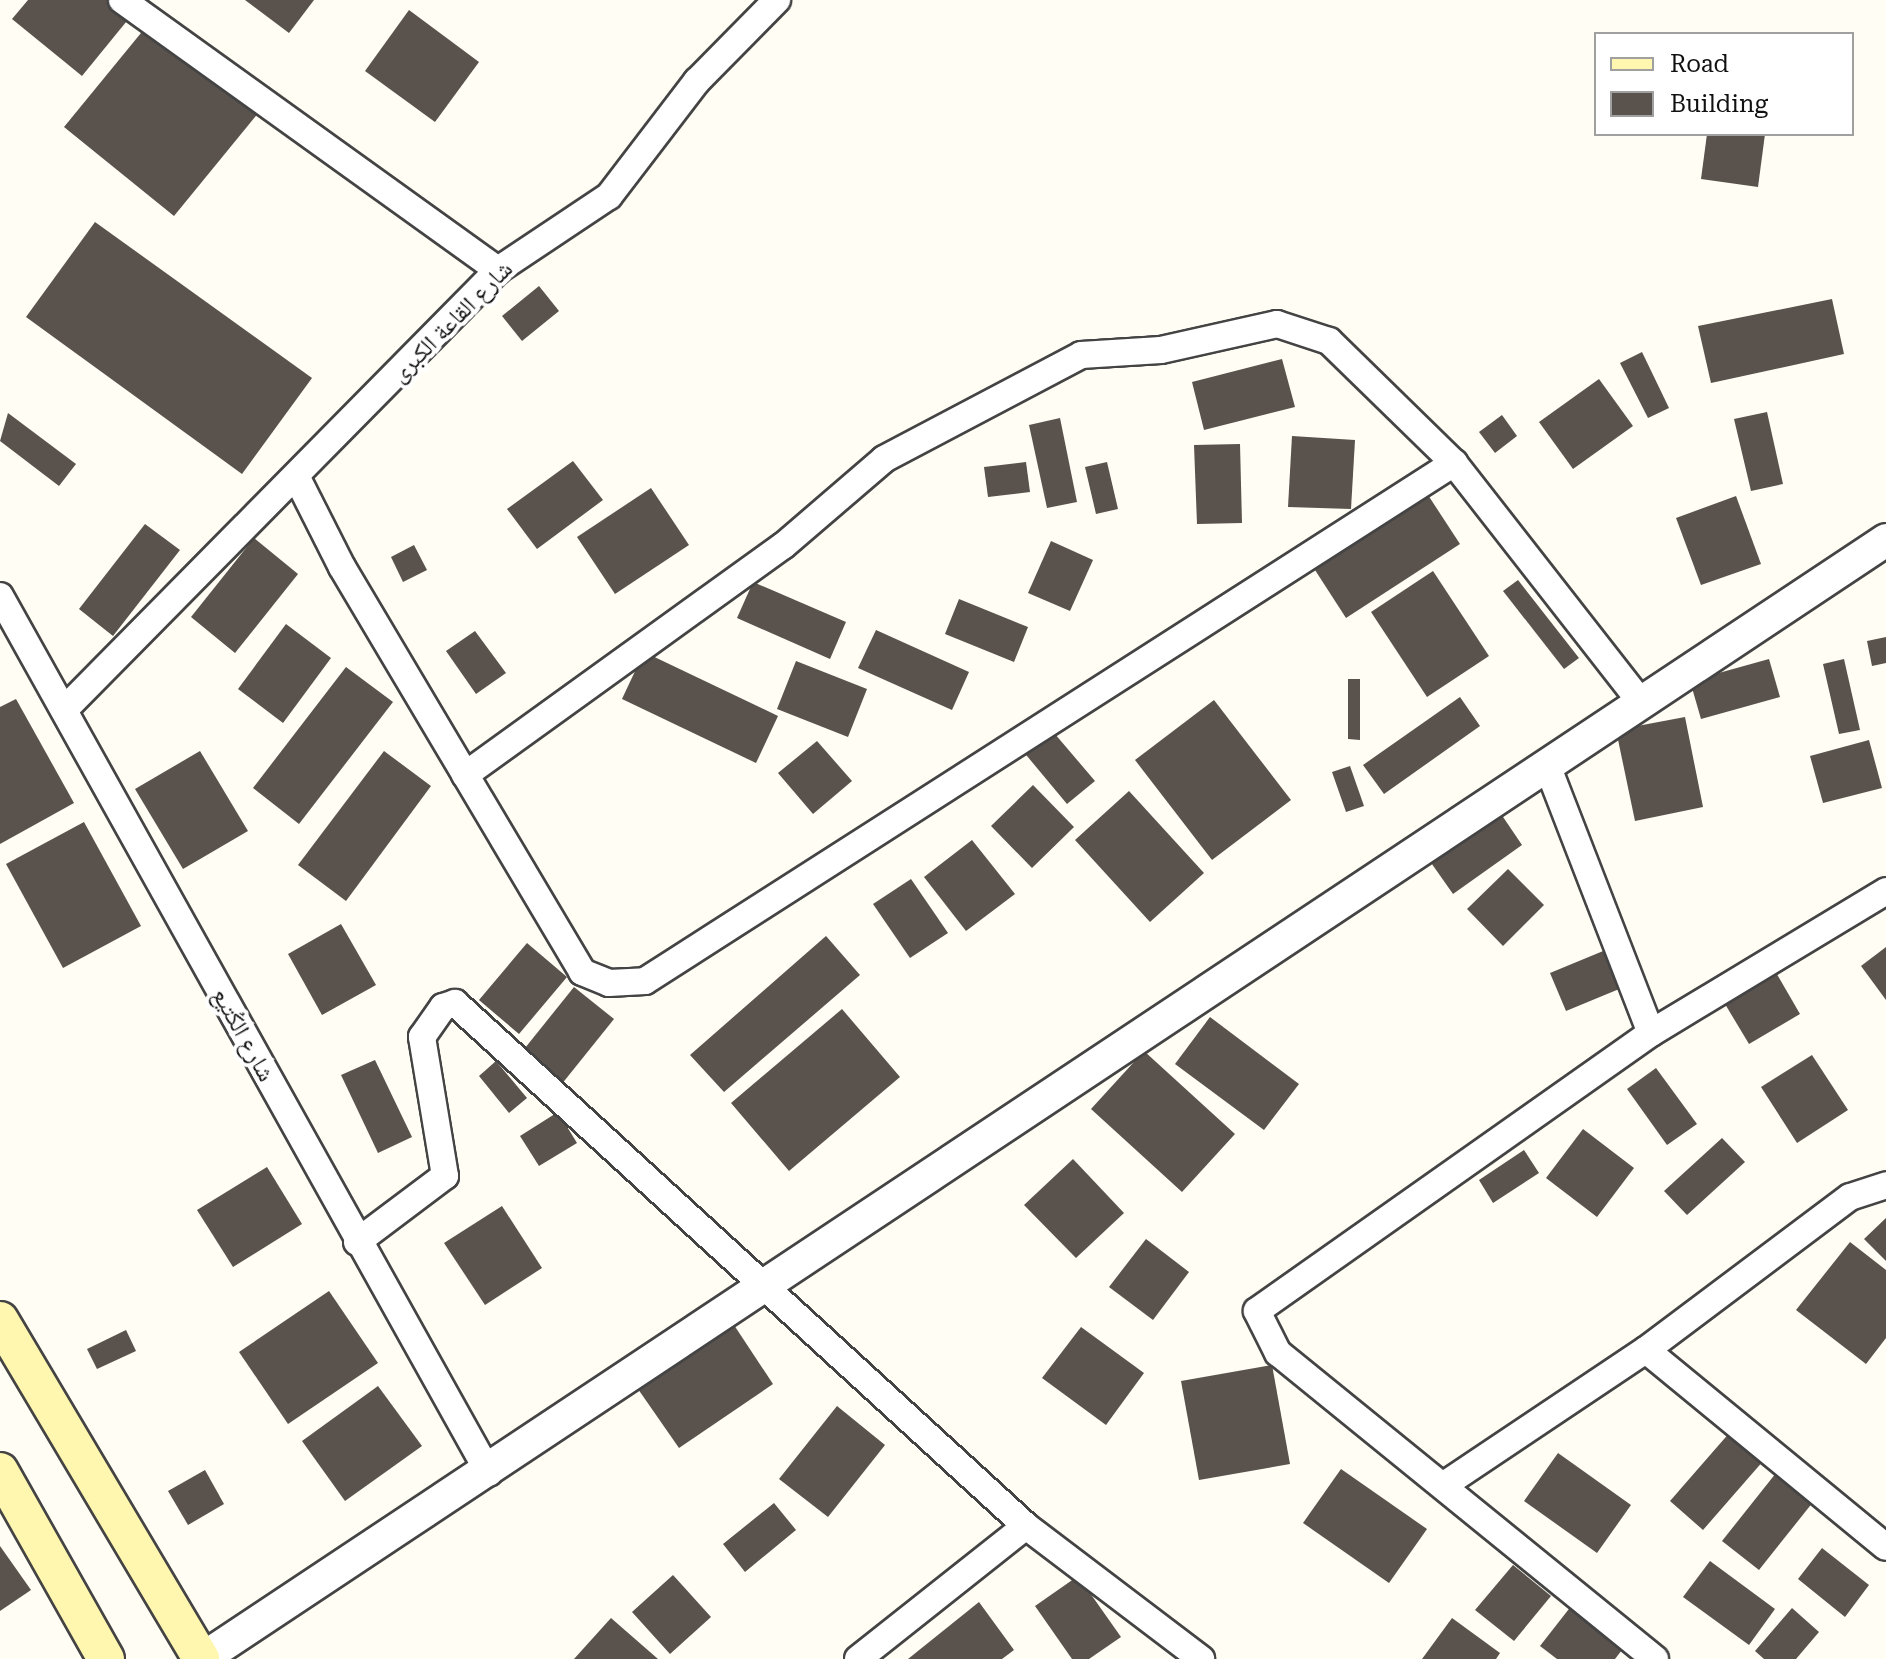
<!DOCTYPE html>
<meta charset="utf-8">
<style>
body{margin:0}
#map{position:relative;width:1886px;height:1659px;overflow:hidden;background:#fffdf4;font-family:"Roboto Serif","Noto Naskh Arabic",serif}
div>[style]{position:absolute}
.building>*{inset:0;background:#5a524d}
.roads{filter:drop-shadow(2px 0 #444) drop-shadow(-2px 0 #444) drop-shadow(0 2px #444) drop-shadow(0 -2px #444)}
.minor>*{height:26px;margin:-13px;padding:0 13px;transform-origin:13px;border-radius:13px;background:#fff}
.tertiary>*{height:32px;margin:-16px;padding:0 16px;transform-origin:16px;border-radius:16px;background:#fff}
.secondary>*{height:36px;margin:-18px;padding:0 18px;transform-origin:18px;border-radius:18px;background:#fff6af}
span{translate:-50% -50%;white-space:nowrap;text-align:center;line-height:1.15;-webkit-text-stroke:8px #fff;paint-order:stroke}
.street-label{font-size:24px;color:#111}
.legend{position:absolute;left:1594px;top:32px;width:260px;height:104px;box-sizing:border-box;background:#fff;border:2px solid #a0a0a0;margin:0;padding:10px 14px;list-style:none;font-size:24px;color:#111}
.legend li{display:flex;align-items:center;gap:16px;height:40px}
.legend b{width:40px;border:2px solid #a0a0a0}
</style>
<div id="map">
<div class="building">
<i style="clip-path:polygon(28px 0,144px 0,82px 76px,12px 19px)"></i>
<i style="clip-path:polygon(245px 0,314px 0,289px 33px)"></i>
<i style="clip-path:polygon(409px 10px,479px 62px,435px 122px,365px 71px)"></i>
<i style="clip-path:polygon(159px 11px,268px 101px,174px 216px,64px 127px)"></i>
<i style="clip-path:polygon(1707px 134px,1765px 134px,1758px 187px,1701px 179px)"></i>
<i style="clip-path:polygon(95px 222px,312px 378px,242px 474px,26px 317px)"></i>
<i style="clip-path:polygon(539px 286px,559px 311px,522px 341px,502px 316px)"></i>
<i style="clip-path:polygon(1832px 299px,1844px 354px,1711px 383px,1698px 326px)"></i>
<i style="clip-path:polygon(1642px 352px,1669px 408px,1648px 418px,1620px 363px)"></i>
<i style="clip-path:polygon(1282px 359px,1295px 407px,1204px 430px,1192px 382px)"></i>
<i style="clip-path:polygon(1599px 379px,1633px 426px,1573px 469px,1539px 422px)"></i>
<i style="clip-path:polygon(1767px 412px,1783px 484px,1751px 491px,1734px 419px)"></i>
<i style="clip-path:polygon(8px 413px,76px 464px,59px 486px,0 441px)"></i>
<i style="clip-path:polygon(1502px 415px,1517px 436px,1495px 453px,1479px 432px)"></i>
<i style="clip-path:polygon(1060px 418px,1077px 502px,1047px 508px,1029px 425px)"></i>
<i style="clip-path:polygon(1292px 436px,1355px 440px,1351px 509px,1288px 507px)"></i>
<i style="clip-path:polygon(1240px 444px,1242px 523px,1197px 524px,1194px 445px)"></i>
<i style="clip-path:polygon(573px 461px,603px 500px,537px 549px,507px 509px)"></i>
<i style="clip-path:polygon(1026px 462px,1030px 492px,988px 497px,984px 467px)"></i>
<i style="clip-path:polygon(1107px 462px,1118px 509px,1096px 514px,1085px 467px)"></i>
<i style="clip-path:polygon(651px 488px,689px 545px,615px 594px,577px 537px)"></i>
<i style="clip-path:polygon(1428px 495px,1460px 544px,1346px 618px,1315px 570px)"></i>
<i style="clip-path:polygon(1736px 496px,1761px 564px,1701px 585px,1676px 518px)"></i>
<i style="clip-path:polygon(145px 524px,180px 550px,113px 636px,79px 609px)"></i>
<i style="clip-path:polygon(254px 538px,298px 574px,235px 653px,191px 617px)"></i>
<i style="clip-path:polygon(1051px 541px,1093px 560px,1070px 611px,1028px 593px)"></i>
<i style="clip-path:polygon(414px 545px,427px 570px,403px 582px,391px 557px)"></i>
<i style="clip-path:polygon(1433px 571px,1489px 656px,1427px 697px,1371px 612px)"></i>
<i style="clip-path:polygon(1518px 580px,1579px 658px,1564px 669px,1503px 591px)"></i>
<i style="clip-path:polygon(753px 582px,846px 622px,830px 659px,737px 618px)"></i>
<i style="clip-path:polygon(959px 599px,1028px 627px,1014px 662px,945px 634px)"></i>
<i style="clip-path:polygon(286px 624px,331px 658px,283px 723px,238px 689px)"></i>
<i style="clip-path:polygon(876px 630px,969px 672px,952px 710px,858px 668px)"></i>
<i style="clip-path:polygon(475px 631px,506px 673px,476px 694px,446px 651px)"></i>
<i style="clip-path:polygon(1886px 637px,1886px 663px,1872px 666px,1867px 641px)"></i>
<i style="clip-path:polygon(644px 652px,778px 716px,756px 763px,622px 699px)"></i>
<i style="clip-path:polygon(1769px 659px,1780px 697px,1701px 719px,1690px 681px)"></i>
<i style="clip-path:polygon(1844px 659px,1860px 730px,1839px 734px,1823px 664px)"></i>
<i style="clip-path:polygon(796px 661px,867px 689px,848px 737px,777px 709px)"></i>
<i style="clip-path:polygon(346px 667px,393px 702px,299px 824px,253px 788px)"></i>
<i style="clip-path:polygon(1348px 679px,1360px 679px,1360px 740px,1348px 739px)"></i>
<i style="clip-path:polygon(1460px 697px,1480px 726px,1384px 794px,1363px 765px)"></i>
<i style="clip-path:polygon(16px 699px,74px 803px,0 844px,0 707px)"></i>
<i style="clip-path:polygon(1214px 700px,1291px 800px,1212px 860px,1135px 760px)"></i>
<i style="clip-path:polygon(1685px 717px,1703px 807px,1635px 821px,1616px 730px)"></i>
<i style="clip-path:polygon(1049px 727px,1095px 781px,1067px 804px,1022px 750px)"></i>
<i style="clip-path:polygon(1869px 740px,1882px 788px,1823px 803px,1810px 756px)"></i>
<i style="clip-path:polygon(817px 741px,852px 781px,813px 814px,778px 773px)"></i>
<i style="clip-path:polygon(200px 751px,248px 831px,183px 869px,135px 789px)"></i>
<i style="clip-path:polygon(384px 751px,431px 786px,346px 901px,298px 865px)"></i>
<i style="clip-path:polygon(1350px 766px,1364px 806px,1346px 812px,1332px 772px)"></i>
<i style="clip-path:polygon(1033px 785px,1074px 827px,1032px 868px,991px 826px)"></i>
<i style="clip-path:polygon(1129px 791px,1204px 873px,1150px 922px,1075px 840px)"></i>
<i style="clip-path:polygon(1497px 808px,1522px 845px,1453px 894px,1427px 857px)"></i>
<i style="clip-path:polygon(84px 822px,141px 926px,63px 968px,6px 864px)"></i>
<i style="clip-path:polygon(972px 840px,1015px 894px,966px 931px,924px 877px)"></i>
<i style="clip-path:polygon(1508px 869px,1544px 905px,1503px 946px,1467px 909px)"></i>
<i style="clip-path:polygon(911px 879px,948px 933px,910px 958px,873px 904px)"></i>
<i style="clip-path:polygon(341px 924px,376px 985px,322px 1015px,288px 954px)"></i>
<i style="clip-path:polygon(826px 936px,860px 975px,724px 1092px,690px 1055px)"></i>
<i style="clip-path:polygon(527px 943px,567px 977px,519px 1034px,479px 1000px)"></i>
<i style="clip-path:polygon(1886px 947px,1886px 1000px,1861px 966px)"></i>
<i style="clip-path:polygon(1608px 949px,1624px 987px,1566px 1011px,1550px 973px)"></i>
<i style="clip-path:polygon(1771px 964px,1800px 1014px,1749px 1044px,1719px 994px)"></i>
<i style="clip-path:polygon(574px 987px,614px 1019px,561px 1085px,521px 1053px)"></i>
<i style="clip-path:polygon(842px 1009px,900px 1077px,789px 1171px,731px 1103px)"></i>
<i style="clip-path:polygon(1210px 1017px,1299px 1084px,1264px 1130px,1175px 1064px)"></i>
<i style="clip-path:polygon(1144px 1051px,1235px 1134px,1182px 1192px,1091px 1109px)"></i>
<i style="clip-path:polygon(1812px 1055px,1848px 1110px,1797px 1143px,1761px 1087px)"></i>
<i style="clip-path:polygon(375px 1060px,412px 1137px,378px 1153px,341px 1075px)"></i>
<i style="clip-path:polygon(496px 1061px,527px 1098px,509px 1113px,479px 1076px)"></i>
<i style="clip-path:polygon(1656px 1068px,1697px 1124px,1667px 1145px,1627px 1089px)"></i>
<i style="clip-path:polygon(558px 1112px,577px 1143px,539px 1166px,520px 1136px)"></i>
<i style="clip-path:polygon(1583px 1129px,1634px 1168px,1597px 1217px,1546px 1178px)"></i>
<i style="clip-path:polygon(1722px 1138px,1745px 1162px,1687px 1215px,1664px 1191px)"></i>
<i style="clip-path:polygon(1524px 1150px,1539px 1173px,1493px 1203px,1479px 1180px)"></i>
<i style="clip-path:polygon(1073px 1159px,1124px 1213px,1076px 1258px,1024px 1205px)"></i>
<i style="clip-path:polygon(267px 1167px,302px 1224px,233px 1267px,197px 1210px)"></i>
<i style="clip-path:polygon(502px 1206px,542px 1268px,485px 1305px,444px 1243px)"></i>
<i style="clip-path:polygon(1886px 1218px,1886px 1261px,1864px 1239px)"></i>
<i style="clip-path:polygon(1146px 1239px,1189px 1272px,1153px 1320px,1109px 1287px)"></i>
<i style="clip-path:polygon(1850px 1242px,1886px 1270px,1886px 1338px,1866px 1364px,1796px 1310px)"></i>
<i style="clip-path:polygon(329px 1291px,378px 1363px,288px 1424px,239px 1352px)"></i>
<i style="clip-path:polygon(734px 1325px,773px 1384px,679px 1448px,638px 1389px)"></i>
<i style="clip-path:polygon(1081px 1327px,1144px 1373px,1106px 1425px,1042px 1378px)"></i>
<i style="clip-path:polygon(126px 1330px,136px 1351px,97px 1369px,87px 1349px)"></i>
<i style="clip-path:polygon(1272px 1365px,1290px 1464px,1199px 1480px,1181px 1381px)"></i>
<i style="clip-path:polygon(378px 1386px,422px 1446px,345px 1501px,302px 1441px)"></i>
<i style="clip-path:polygon(837px 1406px,885px 1445px,828px 1517px,779px 1479px)"></i>
<i style="clip-path:polygon(1738px 1423px,1771px 1452px,1703px 1530px,1670px 1501px)"></i>
<i style="clip-path:polygon(1558px 1453px,1631px 1505px,1597px 1553px,1524px 1501px)"></i>
<i style="clip-path:polygon(1788px 1458px,1825px 1487px,1759px 1570px,1722px 1541px)"></i>
<i style="clip-path:polygon(1341px 1469px,1427px 1529px,1389px 1583px,1303px 1523px)"></i>
<i style="clip-path:polygon(205px 1470px,224px 1504px,188px 1525px,168px 1491px)"></i>
<i style="clip-path:polygon(774px 1503px,796px 1530px,745px 1572px,723px 1544px)"></i>
<i style="clip-path:polygon(0 1546px,31px 1590px,0 1611px)"></i>
<i style="clip-path:polygon(1822px 1548px,1869px 1585px,1845px 1617px,1798px 1579px)"></i>
<i style="clip-path:polygon(1710px 1561px,1775px 1609px,1749px 1645px,1683px 1597px)"></i>
<i style="clip-path:polygon(1513px 1565px,1551px 1596px,1514px 1641px,1475px 1610px)"></i>
<i style="clip-path:polygon(673px 1575px,711px 1617px,670px 1654px,632px 1612px)"></i>
<i style="clip-path:polygon(1078px 1576px,1121px 1637px,1089px 1659px,1072px 1659px,1035px 1606px)"></i>
<i style="clip-path:polygon(979px 1602px,1014px 1650px,1002px 1659px,908px 1659px)"></i>
<i style="clip-path:polygon(1572px 1605px,1625px 1646px,1615px 1659px,1557px 1659px,1540px 1646px)"></i>
<i style="clip-path:polygon(1792px 1608px,1819px 1632px,1796px 1659px,1764px 1659px,1755px 1651px)"></i>
<i style="clip-path:polygon(611px 1618px,658px 1659px,574px 1659px)"></i>
<i style="clip-path:polygon(1452px 1618px,1500px 1653px,1496px 1659px,1422px 1659px)"></i>
</div>
<div class="roads">
<div class="minor">
<i style="left:122px;top:0;width:463px;rotate:35.7deg"></i>
<i style="left:298px;top:480px;width:97px;rotate:63.2deg"></i>
<i style="left:342px;top:567px;width:471px;rotate:59.3deg"></i>
<i style="left:582px;top:972px;width:29px;rotate:22deg"></i>
<i style="left:609px;top:983px;width:36px;rotate:-3deg"></i>
<i style="left:645px;top:981px;width:961px;rotate:-32.63deg"></i>
<i style="left:0;top:596px;width:1004px;rotate:60.86deg"></i>
<i style="left:64px;top:710px;width:618px;rotate:-45.39deg"></i>
<i style="left:498px;top:270px;width:133px;rotate:-33.7deg"></i>
<i style="left:609px;top:196px;width:145px;rotate:-52.6deg"></i>
<i style="left:697px;top:81px;width:114px;rotate:-45.4deg"></i>
<i style="left:1547px;top:765px;width:287px;rotate:68.8deg"></i>
<i style="left:465px;top:775px;width:392px;rotate:-35.8deg"></i>
<i style="left:783px;top:546px;width:133px;rotate:-40.7deg"></i>
<i style="left:884px;top:459px;width:223px;rotate:-27.8deg"></i>
<i style="left:1081px;top:355px;width:80px;rotate:-3.6deg"></i>
<i style="left:1161px;top:350px;width:119px;rotate:-12.6deg"></i>
<i style="left:1277px;top:324px;width:55px;rotate:18.1deg"></i>
<i style="left:1329px;top:341px;width:175px;rotate:44.3deg"></i>
<i style="left:1454px;top:463px;width:303px;rotate:52deg"></i>
<i style="left:357px;top:1242px;width:110px;rotate:-36.9deg"></i>
<i style="left:445px;top:1176px;width:141px;rotate:-99.4deg"></i>
<i style="left:422px;top:1037px;width:37px;rotate:-55deg"></i>
<i style="left:443px;top:1007px;width:13px;rotate:-18deg"></i>
<i style="left:455px;top:1003px;width:774px;rotate:42.49deg"></i>
<i style="left:1026px;top:1526px;width:220px;rotate:37.2deg"></i>
<i style="left:1646px;top:1350px;width:310px;rotate:39.4deg"></i>
<i style="left:1444px;top:1485px;width:243px;rotate:-33.8deg"></i>
<i style="left:1646px;top:1350px;width:255px;rotate:-36.9deg"></i>
<i style="left:1850px;top:1197px;width:38px;rotate:-18deg"></i>
<i style="left:858px;top:1659px;width:214px;rotate:-38.4deg"></i>
<i style="left:1655px;top:1659px;width:486px;rotate:-140.9deg"></i>
<i style="left:1278px;top:1353px;width:47px;rotate:-116.6deg"></i>
<i style="left:1257px;top:1311px;width:482px;rotate:-35.2deg"></i>
<i style="left:1651px;top:1033px;width:275px;rotate:-31.1deg"></i>
</div>
<div class="tertiary">
<i style="left:202px;top:1659px;width:2022px;rotate:-33.6deg"></i>
</div>
<div class="secondary">
<i style="left:0;top:1320px;width:394px;rotate:59.3deg"></i>
<i style="left:0;top:1471px;width:216px;rotate:60.6deg"></i>
</div>
</div>
<div class="street-label">
<span style="left:452px;top:322px;rotate:-45deg">شارع القاعة الكبرى</span>
<span style="left:243px;top:1035px;rotate:61deg">شارع الكُتيع</span>
</div>
<ul class="legend">
<li><b style="height:10px;background:#fff6af"></b>Road</li>
<li><b style="height:22px;background:#5a524d"></b>Building</li>
</ul>
</div>
